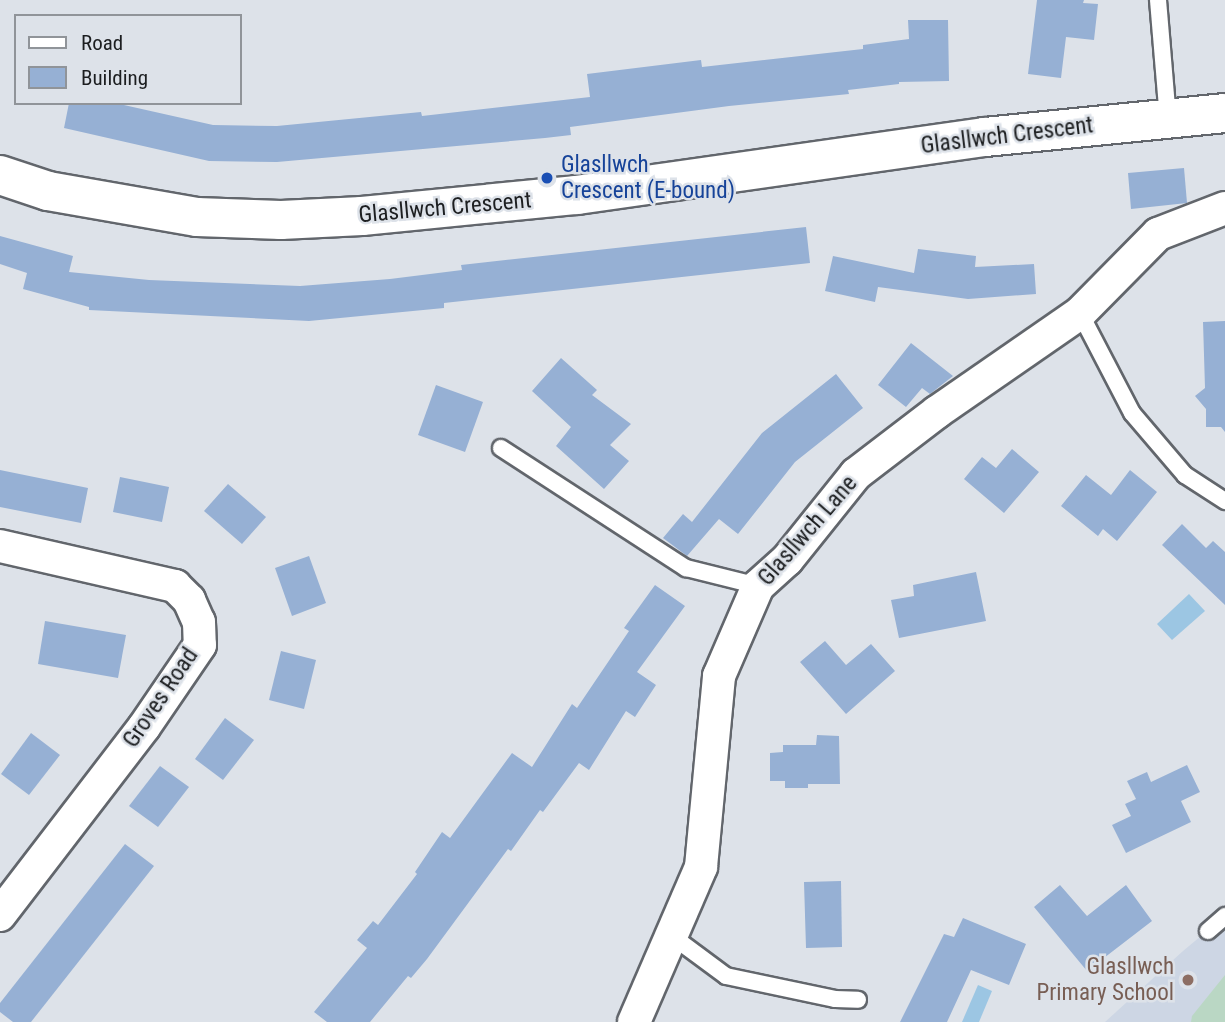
<!DOCTYPE html>
<style>
body{margin:0}
#map{position:relative;width:1225px;height:1022px;overflow:hidden;background:#dde2e9;font-family:"Roboto Condensed",sans-serif}
div>[style]{position:absolute}
.built>*{inset:0;background:#cdd6e4}
.green>*{inset:0;background:#bad7c4}
.water>*{inset:0;background:#9cc6e3}
.building>*{inset:0;background:#96b0d4}
.roads{filter:drop-shadow(2px 0 #62666c) drop-shadow(-2px 0 #62666c) drop-shadow(0 2px #62666c) drop-shadow(0 -2px #62666c)}
.service>*{height:16px;margin:-8px;padding:0 8px;transform-origin:8px;border-radius:8px;background:#fff}
.minor>*{height:32px;margin:-16px;padding:0 16px;transform-origin:16px;border-radius:16px;background:#fff}
.secondary>*{height:38px;margin:-19px;padding:0 19px;transform-origin:19px;border-radius:19px;background:#fff}
.dots>*{width:19px;height:19px;translate:-50% -50%;box-sizing:border-box;border:4px solid #dde2e9;border-radius:50%}
span{translate:-50% -50%;white-space:nowrap;text-align:center;line-height:1.15;-webkit-text-stroke:5px #dde2e9;paint-order:stroke}
.street-label{font-size:23px;color:#1c1e20}
.transit-label{font-size:23px;color:#164399}
.left{translate:0 -50%;text-align:left}
.education-label{font-size:23px;color:#785e54}
.right{translate:-100% -50%;text-align:right}
.legend{position:absolute;left:14px;top:14px;width:228px;height:91px;box-sizing:border-box;background:#dde2e9;border:2px solid #909499;margin:0;padding:9px 12px;list-style:none;font-size:21px;color:#1c1e20}
.legend li{display:flex;align-items:center;gap:14px;height:35px}
.legend b{width:35px;border:2px solid #909499}
</style>
<div id="map">
<div class="built">
<i style="clip-path:polygon(1225px 916px,1225px 1022px,1105px 1022px,1183px 951px)"></i>
</div>
<div class="green">
<i style="clip-path:polygon(1225px 975px,1225px 1022px,1191px 1022px,1192px 1016px)"></i>
</div>
<div class="water">
<i style="clip-path:polygon(1189px 594px,1205px 611px,1172px 640px,1157px 624px)"></i>
<i style="clip-path:polygon(978px 985px,992px 991px,979px 1022px,962px 1022px)"></i>
</div>
<div class="building">
<i style="clip-path:polygon(1037px 0,1084px 0,1083px 3px,1098px 4px,1094px 40px,1066px 37px,1061px 78px,1028px 74px)"></i>
<i style="clip-path:polygon(908px 20px,948px 20px,949px 81px,899px 82px,899px 84px,848px 90px,849px 94px,729px 106px,570px 127px,571px 135px,545px 138px,277px 162px,209px 161px,64px 128px,69px 103px,115px 103px,213px 125px,277px 126px,421px 112px,422px 116px,590px 97px,587px 74px,701px 60px,702px 67px,863px 49px,863px 45px,909px 39px)"></i>
<i style="clip-path:polygon(1184px 168px,1187px 203px,1131px 209px,1128px 173px)"></i>
<i style="clip-path:polygon(806px 227px,810px 263px,444px 303px,444px 308px,309px 321px,89px 310px,89px 307px,23px 289px,27px 273px,0 264px,0 236px,73px 256px,69px 272px,149px 280px,300px 286px,390px 279px,462px 270px,461px 265px)"></i>
<i style="clip-path:polygon(918px 249px,976px 256px,975px 267px,1034px 264px,1036px 294px,968px 299px,878px 287px,875px 302px,825px 291px,833px 256px,914px 273px)"></i>
<i style="clip-path:polygon(1225px 321px,1225px 432px,1221px 427px,1206px 427px,1206px 409px,1195px 396px,1205px 388px,1203px 322px)"></i>
<i style="clip-path:polygon(911px 343px,953px 376px,930px 394px,922px 388px,906px 407px,878px 385px)"></i>
<i style="clip-path:polygon(561px 358px,597px 390px,592px 395px,631px 424px,610px 445px,629px 461px,604px 489px,556px 446px,571px 427px,532px 391px)"></i>
<i style="clip-path:polygon(836px 374px,863px 408px,795px 462px,738px 534px,719px 519px,687px 556px,663px 538px,683px 514px,692px 522px,762px 433px)"></i>
<i style="clip-path:polygon(436px 385px,483px 402px,465px 452px,418px 435px)"></i>
<i style="clip-path:polygon(1012px 449px,1039px 472px,1004px 513px,964px 479px,982px 457px,996px 468px)"></i>
<i style="clip-path:polygon(0 470px,88px 488px,81px 523px,0 507px)"></i>
<i style="clip-path:polygon(1130px 470px,1157px 492px,1117px 541px,1103px 529px,1098px 536px,1061px 506px,1086px 475px,1111px 495px)"></i>
<i style="clip-path:polygon(120px 477px,169px 487px,162px 522px,113px 512px)"></i>
<i style="clip-path:polygon(228px 484px,266px 517px,242px 544px,204px 511px)"></i>
<i style="clip-path:polygon(1182px 524px,1206px 548px,1213px 541px,1225px 552px,1225px 605px,1162px 545px)"></i>
<i style="clip-path:polygon(309px 556px,326px 603px,292px 616px,275px 568px)"></i>
<i style="clip-path:polygon(976px 572px,986px 621px,899px 638px,891px 600px,914px 596px,913px 585px)"></i>
<i style="clip-path:polygon(655px 585px,685px 606px,637px 672px,656px 685px,635px 717px,626px 711px,589px 770px,579px 763px,543px 812px,540px 810px,511px 851px,508px 849px,427px 959px,411px 978px,408px 976px,370px 1022px,327px 1022px,314px 1012px,367px 948px,357px 940px,373px 921px,378px 925px,417px 874px,415px 872px,442px 832px,450px 838px,512px 753px,532px 767px,572px 704px,577px 708px,629px 631px,624px 628px)"></i>
<i style="clip-path:polygon(45px 621px,126px 635px,118px 678px,38px 664px)"></i>
<i style="clip-path:polygon(825px 641px,846px 665px,871px 644px,895px 671px,846px 714px,800px 662px)"></i>
<i style="clip-path:polygon(281px 651px,316px 660px,304px 709px,269px 700px)"></i>
<i style="clip-path:polygon(225px 718px,254px 740px,223px 780px,195px 759px)"></i>
<i style="clip-path:polygon(31px 733px,60px 755px,29px 795px,1px 774px)"></i>
<i style="clip-path:polygon(817px 735px,839px 736px,840px 784px,808px 784px,808px 788px,785px 788px,785px 781px,770px 781px,770px 753px,783px 752px,783px 745px,816px 745px)"></i>
<i style="clip-path:polygon(1187px 765px,1200px 792px,1181px 801px,1191px 822px,1126px 853px,1112px 825px,1131px 816px,1125px 804px,1136px 799px,1127px 781px,1147px 772px,1151px 782px)"></i>
<i style="clip-path:polygon(160px 766px,189px 787px,158px 827px,129px 806px)"></i>
<i style="clip-path:polygon(125px 844px,154px 866px,31px 1022px,13px 1022px,0 1012px,0 1003px)"></i>
<i style="clip-path:polygon(841px 881px,842px 947px,806px 948px,804px 882px)"></i>
<i style="clip-path:polygon(1060px 885px,1087px 916px,1126px 885px,1152px 921px,1087px 971px,1034px 907px)"></i>
<i style="clip-path:polygon(963px 918px,1026px 944px,1009px 985px,971px 970px,947px 1022px,900px 1022px,944px 934px,954px 937px)"></i>
</div>
<div class="roads">
<div class="service">
<i style="left:1158px;top:0;width:118px;rotate:85.2deg"></i>
<i style="left:1080px;top:313px;width:113px;rotate:62.5deg"></i>
<i style="left:1132px;top:413px;width:82px;rotate:49.5deg"></i>
<i style="left:1185px;top:475px;width:48px;rotate:33deg"></i>
<i style="left:501px;top:448px;width:221px;rotate:33deg"></i>
<i style="left:686px;top:568px;width:74px;rotate:14deg"></i>
<i style="left:1208px;top:931px;width:23px;rotate:-41deg"></i>
<i style="left:672px;top:936px;width:67px;rotate:36.5deg"></i>
<i style="left:726px;top:976px;width:111px;rotate:11.9deg"></i>
<i style="left:835px;top:999px;width:23px;rotate:2deg"></i>
</div>
<div class="minor">
<i style="left:0;top:546px;width:180px;rotate:12.9deg"></i>
<i style="left:175px;top:586px;width:20px;rotate:45deg"></i>
<i style="left:189px;top:600px;width:24px;rotate:66deg"></i>
<i style="left:199px;top:622px;width:23px;rotate:88deg"></i>
<i style="left:200px;top:645px;width:99px;rotate:124.3deg"></i>
<i style="left:144px;top:727px;width:237px;rotate:127.5deg"></i>
<i style="left:634px;top:1022px;width:169px;rotate:-66.6deg"></i>
<i style="left:701px;top:867px;width:192px;rotate:-84.6deg"></i>
<i style="left:719px;top:676px;width:98px;rotate:-66.6deg"></i>
<i style="left:758px;top:586px;width:39px;rotate:-42deg"></i>
<i style="left:787px;top:560px;width:110px;rotate:-51.3deg"></i>
<i style="left:856px;top:474px;width:102px;rotate:-37.4deg"></i>
<i style="left:937px;top:412px;width:174px;rotate:-34.7deg"></i>
<i style="left:1080px;top:313px;width:111px;rotate:-45.4deg"></i>
<i style="left:1158px;top:234px;width:72px;rotate:-21.2deg"></i>
</div>
<div class="secondary">
<i style="left:0;top:175px;width:51px;rotate:18.4deg"></i>
<i style="left:48px;top:191px;width:151px;rotate:9.9deg"></i>
<i style="left:197px;top:217px;width:84px;rotate:2deg"></i>
<i style="left:281px;top:220px;width:81px;rotate:-2.8deg"></i>
<i style="left:362px;top:216px;width:216px;rotate:-5.6deg"></i>
<i style="left:577px;top:195px;width:412px;rotate:-8.1deg"></i>
<i style="left:985px;top:137px;width:241px;rotate:-5.7deg"></i>
</div>
</div>
<div class="dots">
<i style="left:547px;top:178px;background:#1a4fb4"></i>
<i style="left:1188px;top:980px;background:#8d6e63"></i>
</div>
<div class="street-label">
<span style="left:1007px;top:136px;rotate:-7deg">Glasllwch Crescent</span>
<span style="left:445px;top:208px;rotate:-5deg">Glasllwch Crescent</span>
<span style="left:808px;top:531px;rotate:-49deg">Glasllwch Lane</span>
<span style="left:161px;top:698px;rotate:-56deg">Groves Road</span>
</div>
<div class="transit-label">
<span class="left" style="left:561px;top:178px">Glasllwch<br>Crescent (E-bound)</span>
</div>
<div class="education-label">
<span class="right" style="left:1174px;top:980px">Glasllwch<br>Primary School</span>
</div>
<ul class="legend">
<li><b style="height:9px;background:#fff"></b>Road</li>
<li><b style="height:19px;background:#96b0d4"></b>Building</li>
</ul>
</div>
